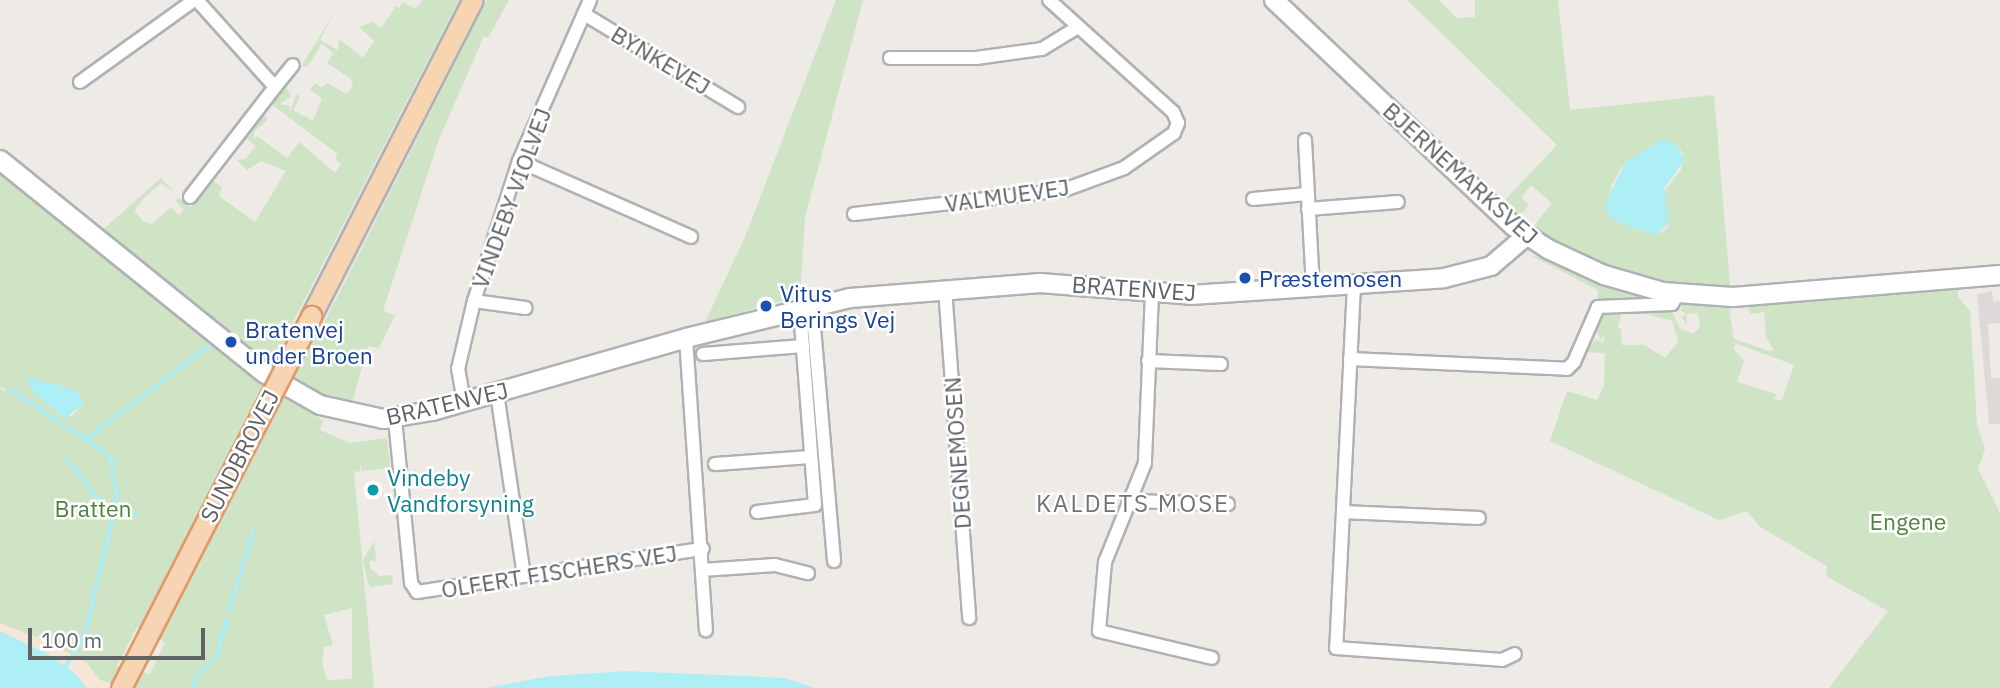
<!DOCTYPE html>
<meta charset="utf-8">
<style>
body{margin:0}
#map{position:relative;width:2000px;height:688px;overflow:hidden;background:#eeeae6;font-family:"IBM Plex Sans",sans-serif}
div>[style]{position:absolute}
.industrial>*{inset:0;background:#ddd9d8}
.green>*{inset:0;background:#cfe3c5}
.sand>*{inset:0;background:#f7e5d8}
.water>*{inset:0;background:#aeeff6}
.stream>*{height:3.5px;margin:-1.75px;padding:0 1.75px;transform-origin:1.75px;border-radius:1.75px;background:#aeeff6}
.roads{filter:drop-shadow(2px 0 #afb2b4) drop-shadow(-2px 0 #afb2b4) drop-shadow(0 2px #afb2b4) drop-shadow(0 -2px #afb2b4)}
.street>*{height:12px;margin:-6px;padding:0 6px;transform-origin:6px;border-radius:6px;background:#fff}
.secondary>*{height:18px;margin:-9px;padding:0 9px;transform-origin:9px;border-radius:9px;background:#fff}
.primary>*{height:19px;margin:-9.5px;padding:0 9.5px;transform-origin:9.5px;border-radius:9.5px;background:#f7d5b2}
.bridges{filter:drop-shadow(2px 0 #e3986a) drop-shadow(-2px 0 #e3986a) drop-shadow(0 2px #e3986a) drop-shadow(0 -2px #e3986a)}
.primary-bridge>*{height:19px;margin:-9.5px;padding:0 9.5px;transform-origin:9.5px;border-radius:9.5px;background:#f7d5b2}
.dots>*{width:19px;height:19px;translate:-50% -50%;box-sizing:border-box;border:4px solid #fff;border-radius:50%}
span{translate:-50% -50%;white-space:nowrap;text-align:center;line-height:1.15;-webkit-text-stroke:5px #fff;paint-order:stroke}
.street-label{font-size:23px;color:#5e6365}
.transit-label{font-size:23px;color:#164399}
.left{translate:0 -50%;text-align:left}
.culture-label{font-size:23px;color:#0d838f}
.park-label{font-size:23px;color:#52823f}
.neighbourhood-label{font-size:24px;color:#6f7577;letter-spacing:2px}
.scale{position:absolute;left:28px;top:628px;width:177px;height:32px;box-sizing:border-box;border:4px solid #5e6365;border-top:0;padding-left:9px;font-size:21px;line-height:24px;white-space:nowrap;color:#5e6365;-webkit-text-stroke:5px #fff;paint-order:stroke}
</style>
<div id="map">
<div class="industrial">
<i style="clip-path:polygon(1992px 291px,1993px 302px,2000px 301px,2000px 323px,1988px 324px,1991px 378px,2000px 378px,2000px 424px,1989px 424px,1977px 294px)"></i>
</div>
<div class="green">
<i style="clip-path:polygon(423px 0,459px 0,293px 322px,319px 333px,487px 0,509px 0,488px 38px,484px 36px,439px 139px,383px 311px,395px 315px,379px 348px,368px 346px,351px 407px,315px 394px,254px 357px,98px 234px,161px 178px,175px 193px,161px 183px,144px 198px,134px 211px,144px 222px,152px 224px,171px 207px,179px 215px,184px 210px,176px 201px,179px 198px,191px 207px,214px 181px,222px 187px,219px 196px,255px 222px,286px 171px,261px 161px,247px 170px,237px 160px,245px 159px,256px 146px,247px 139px,230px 156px,263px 115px,268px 119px,254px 132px,254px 139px,257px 136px,287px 158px,299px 142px,335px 173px,341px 164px,335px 159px,338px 154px,271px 104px,285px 85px,291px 96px,280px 104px,289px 106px,290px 113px,296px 94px,300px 97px,293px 110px,313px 121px,322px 98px,310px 90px,315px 83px,321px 88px,327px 83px,347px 94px,353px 85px,350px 78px,327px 63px,333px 53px,322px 43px,308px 66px,301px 67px,334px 13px,320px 40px,338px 50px,339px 39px,363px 58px,374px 41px,359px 27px,372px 22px,381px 28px,396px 6px,399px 8px,403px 2px,415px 9px)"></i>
<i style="clip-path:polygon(836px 0,863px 0,805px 217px,800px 296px,705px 322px,745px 237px)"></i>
<i style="clip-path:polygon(evenodd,1407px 0,1439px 0,1456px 18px,1475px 17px,1475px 0,1558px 0,1570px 110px,1714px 95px,1730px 285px,1761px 288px,1672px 286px,1613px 271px,1574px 254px,1534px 226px,1552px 203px,1531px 185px,1521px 198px,1529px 205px,1520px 215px,1522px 220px,1502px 203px,1557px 145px,1407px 0,1676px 143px,1683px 154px,1681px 170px,1663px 193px,1668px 228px,1656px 235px,1613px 220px,1611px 186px,1622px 166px,1676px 143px)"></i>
<i style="clip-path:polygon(evenodd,0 167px,270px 387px,323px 421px,320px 430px,350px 443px,387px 438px,390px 468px,362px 471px,360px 465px,360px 471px,354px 472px,374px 688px,122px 688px,100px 680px,86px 663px,50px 643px,0 623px,0 388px,3px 392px,6px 389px,0 387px,0 167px,27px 378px,67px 387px,83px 404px,71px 417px,34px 394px,27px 378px,0 167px,352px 608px,352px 679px,327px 680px,322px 663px,324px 647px,333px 645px,324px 615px,352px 608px,0 167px,137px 627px,165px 642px,150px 674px,117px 666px,137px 627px)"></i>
<i style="clip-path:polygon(1526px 253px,1617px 288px,1670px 300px,1597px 300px,1598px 290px)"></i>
<i style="clip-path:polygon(evenodd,1958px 288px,1958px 297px,1970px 311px,1977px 424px,1985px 449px,1978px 469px,2000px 513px,2000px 688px,1829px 688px,1888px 611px,1826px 576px,1827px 566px,1760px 527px,1747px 511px,1719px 520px,1550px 441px,1567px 391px,1597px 400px,1604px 385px,1605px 353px,1584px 352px,1596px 340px,1603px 343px,1606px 333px,1601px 340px,1596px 330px,1592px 340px,1587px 338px,1596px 316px,1604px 311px,1622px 310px,1618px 328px,1621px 329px,1622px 345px,1644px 345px,1665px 358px,1678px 342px,1672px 321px,1638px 312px,1671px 309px,1680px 328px,1693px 334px,1700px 327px,1698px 313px,1686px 314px,1687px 325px,1682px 318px,1686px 313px,1681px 311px,1683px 303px,1737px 305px,1729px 309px,1734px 339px,1769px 351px,1774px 350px,1766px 337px,1764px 312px,1751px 314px,1745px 304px,1958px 288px,1735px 343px,1794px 365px,1782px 401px,1774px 399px,1776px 394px,1737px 382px,1744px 361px,1734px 349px,1735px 343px)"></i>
<i style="clip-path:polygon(374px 541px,376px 561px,370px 560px,370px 568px,379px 576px,392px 575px,393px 584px,370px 587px,368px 583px,363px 560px)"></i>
</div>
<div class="sand">
<i style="clip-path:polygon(0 623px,50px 643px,87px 663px,100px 681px,122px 688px,87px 688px,76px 674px,48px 654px,0 631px)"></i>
</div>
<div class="water">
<i style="clip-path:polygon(1662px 140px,1676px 143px,1684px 160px,1664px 189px,1669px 223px,1656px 235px,1613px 220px,1604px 207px,1625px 162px)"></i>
<i style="clip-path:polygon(26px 377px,67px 387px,78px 392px,83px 404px,66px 418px,34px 394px)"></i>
<i style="clip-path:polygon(0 631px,48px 654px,76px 674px,87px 688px,0 688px)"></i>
<i style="clip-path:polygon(626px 671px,784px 678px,815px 688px,485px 688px,551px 676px)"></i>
</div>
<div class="stream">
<i style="left:11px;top:390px;width:89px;rotate:33.5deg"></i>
<i style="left:67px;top:459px;width:71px;rotate:51.8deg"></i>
<i style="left:111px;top:515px;width:25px;rotate:-5deg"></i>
<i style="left:229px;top:610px;width:82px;rotate:-72.9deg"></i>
<i style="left:66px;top:666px;width:36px;rotate:-58deg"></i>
<i style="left:85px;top:635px;width:140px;rotate:-76.8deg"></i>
<i style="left:117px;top:499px;width:40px;rotate:-98.5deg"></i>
<i style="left:111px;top:459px;width:32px;rotate:-141deg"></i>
<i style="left:86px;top:439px;width:154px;rotate:-37.1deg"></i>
<i style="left:195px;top:688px;width:10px;rotate:-90deg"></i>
<i style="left:195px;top:678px;width:31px;rotate:-45deg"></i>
<i style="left:217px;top:656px;width:38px;rotate:-75deg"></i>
</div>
<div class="roads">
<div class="street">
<i style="left:584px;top:14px;width:180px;rotate:31.1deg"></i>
<i style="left:890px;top:58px;width:86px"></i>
<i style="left:976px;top:58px;width:67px;rotate:-7.8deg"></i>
<i style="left:1042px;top:49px;width:42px;rotate:-31.4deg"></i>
<i style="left:80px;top:82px;width:140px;rotate:-35.7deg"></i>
<i style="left:275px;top:87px;width:28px;rotate:-51deg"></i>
<i style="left:1305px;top:140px;width:147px;rotate:86.9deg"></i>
<i style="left:519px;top:161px;width:188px;rotate:23.8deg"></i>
<i style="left:190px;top:197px;width:139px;rotate:-52.3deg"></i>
<i style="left:275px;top:87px;width:117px;rotate:-131.9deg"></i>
<i style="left:1253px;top:199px;width:54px;rotate:-5.3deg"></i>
<i style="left:1308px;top:209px;width:90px;rotate:-4.4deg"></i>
<i style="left:854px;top:214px;width:211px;rotate:-6.5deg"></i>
<i style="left:1064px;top:190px;width:64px;rotate:-20.1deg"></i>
<i style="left:1124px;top:168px;width:61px;rotate:-35deg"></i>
<i style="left:1174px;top:133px;width:11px;rotate:-68deg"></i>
<i style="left:1178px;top:123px;width:12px;rotate:-114deg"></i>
<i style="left:1173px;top:112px;width:167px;rotate:-137.9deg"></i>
<i style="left:1354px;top:285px;width:363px;rotate:92.8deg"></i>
<i style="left:1336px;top:648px;width:166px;rotate:4.1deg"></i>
<i style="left:1502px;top:660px;width:14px;rotate:-25deg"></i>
<i style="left:945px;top:288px;width:331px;rotate:85.8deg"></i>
<i style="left:1152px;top:293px;width:170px;rotate:92.4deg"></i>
<i style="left:1145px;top:463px;width:107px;rotate:112deg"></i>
<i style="left:1105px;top:562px;width:69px;rotate:95deg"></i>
<i style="left:1099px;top:631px;width:116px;rotate:13.4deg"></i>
<i style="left:474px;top:301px;width:52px;rotate:7.7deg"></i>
<i style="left:812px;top:304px;width:258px;rotate:85.1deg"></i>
<i style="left:686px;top:338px;width:293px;rotate:86.1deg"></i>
<i style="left:703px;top:354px;width:100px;rotate:-4.6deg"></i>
<i style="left:1350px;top:359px;width:217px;rotate:2.6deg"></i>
<i style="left:1567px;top:369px;width:10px;rotate:-45deg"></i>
<i style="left:1574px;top:362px;width:60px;rotate:-66.4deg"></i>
<i style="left:1598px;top:307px;width:74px;rotate:-2.3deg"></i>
<i style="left:1672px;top:304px;width:12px;rotate:-59deg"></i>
<i style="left:1148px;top:361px;width:73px;rotate:2.4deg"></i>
<i style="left:497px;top:393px;width:185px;rotate:81.6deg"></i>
<i style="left:464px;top:402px;width:34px;rotate:-100deg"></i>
<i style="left:458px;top:369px;width:70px;rotate:-76.8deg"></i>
<i style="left:474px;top:301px;width:147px;rotate:-72.2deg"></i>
<i style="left:519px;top:161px;width:176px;rotate:-66.2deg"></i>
<i style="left:395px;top:419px;width:165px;rotate:84.4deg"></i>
<i style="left:411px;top:583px;width:11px;rotate:56deg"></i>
<i style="left:417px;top:592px;width:289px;rotate:-8.6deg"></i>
<i style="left:715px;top:464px;width:96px;rotate:-4.2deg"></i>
<i style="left:1132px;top:501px;width:96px;rotate:1.8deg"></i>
<i style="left:757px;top:512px;width:58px;rotate:-6.9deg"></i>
<i style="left:815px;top:505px;width:198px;rotate:-94.4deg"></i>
<i style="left:1343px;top:512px;width:136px;rotate:2.5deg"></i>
<i style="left:702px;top:570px;width:73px;rotate:-3.9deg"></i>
<i style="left:775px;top:565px;width:34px;rotate:14deg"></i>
</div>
<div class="secondary">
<i style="left:1274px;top:0;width:329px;rotate:43.4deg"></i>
<i style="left:1513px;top:226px;width:42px;rotate:33.3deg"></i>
<i style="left:1548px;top:249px;width:62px;rotate:24.9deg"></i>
<i style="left:1604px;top:275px;width:61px;rotate:16.1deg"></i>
<i style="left:1663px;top:292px;width:70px;rotate:4.1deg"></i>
<i style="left:1733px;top:297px;width:268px;rotate:-4.7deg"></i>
<i style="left:0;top:160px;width:339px;rotate:38.9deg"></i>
<i style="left:264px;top:373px;width:64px;rotate:29.7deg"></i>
<i style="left:320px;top:405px;width:65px;rotate:12.5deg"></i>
<i style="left:383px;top:419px;width:50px;rotate:-9.3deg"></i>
<i style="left:432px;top:411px;width:264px;rotate:-16deg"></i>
<i style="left:686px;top:338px;width:169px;rotate:-13.7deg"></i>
<i style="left:850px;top:298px;width:191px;rotate:-4.5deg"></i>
<i style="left:1040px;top:283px;width:151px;rotate:4.5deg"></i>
<i style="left:1191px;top:295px;width:254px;rotate:-3.8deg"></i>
<i style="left:1444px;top:278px;width:49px;rotate:-14.3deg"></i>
<i style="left:1491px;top:266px;width:46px;rotate:-40.6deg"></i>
</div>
<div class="primary">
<i style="left:311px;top:316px;width:355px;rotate:-62.9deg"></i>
</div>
</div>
<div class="bridges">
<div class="primary-bridge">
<i style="left:121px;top:688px;width:418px;rotate:-62.9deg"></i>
</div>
</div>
<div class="dots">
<i style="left:1245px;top:278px;background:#1a4fb4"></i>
<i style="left:766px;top:306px;background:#1a4fb4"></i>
<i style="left:231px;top:342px;background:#1a4fb4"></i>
<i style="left:373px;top:490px;background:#0f9aa8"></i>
</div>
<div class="street-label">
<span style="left:661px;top:60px;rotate:31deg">BYNKEVEJ</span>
<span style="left:1461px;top:173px;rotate:42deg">BJERNEMARKSVEJ</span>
<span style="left:1007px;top:195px;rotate:-8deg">VALMUEVEJ</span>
<span style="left:511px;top:198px;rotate:-70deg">VINDEBY VIOLVEJ</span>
<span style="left:1134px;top:288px;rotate:4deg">BRATENVEJ</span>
<span style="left:447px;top:403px;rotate:-13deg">BRATENVEJ</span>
<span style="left:957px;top:453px;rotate:-94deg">DEGNEMOSEN</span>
<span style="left:239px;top:456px;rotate:-63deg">SUNDBROVEJ</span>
<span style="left:559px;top:571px;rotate:-9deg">OLFERT FISCHERS VEJ</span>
</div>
<div class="transit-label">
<span class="left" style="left:1259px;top:278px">Præstemosen</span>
<span class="left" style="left:780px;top:306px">Vitus<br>Berings Vej</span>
<span class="left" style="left:245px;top:342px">Bratenvej<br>under Broen</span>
</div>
<div class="culture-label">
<span class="left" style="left:387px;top:490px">Vindeby<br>Vandforsyning</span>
</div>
<div class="park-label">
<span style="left:93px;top:508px">Bratten</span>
<span style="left:1908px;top:521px">Engene</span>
</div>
<div class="neighbourhood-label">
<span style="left:1133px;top:504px">KALDETS MOSE</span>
</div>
<div class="scale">100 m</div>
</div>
